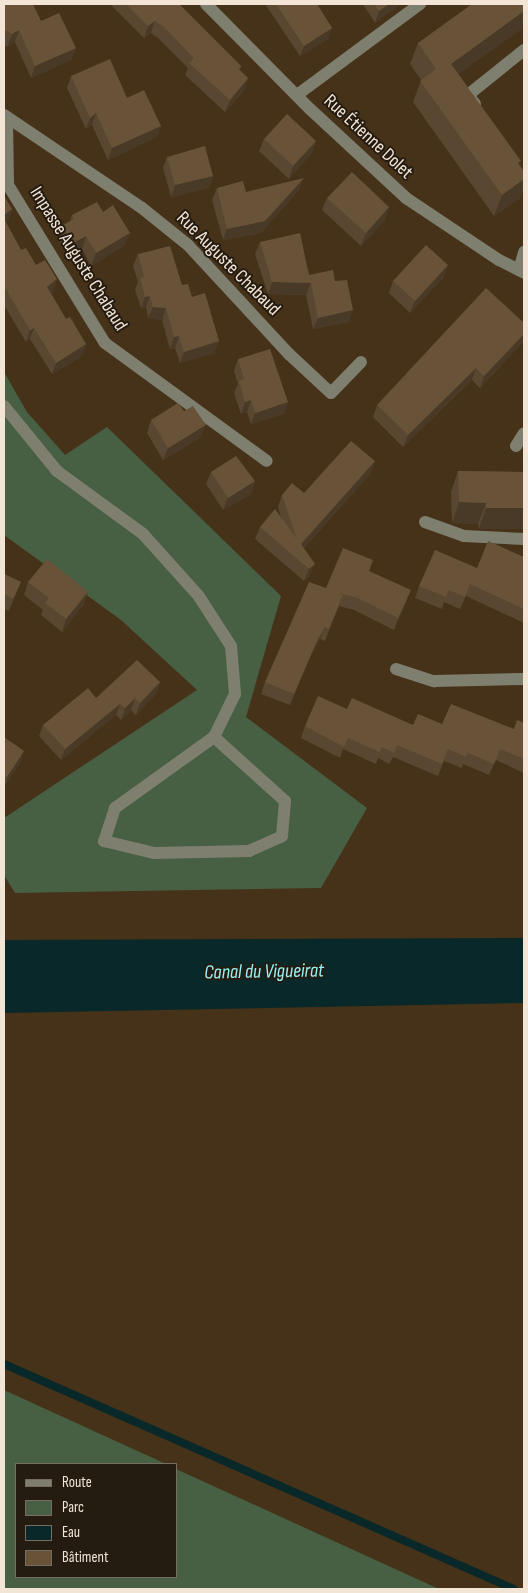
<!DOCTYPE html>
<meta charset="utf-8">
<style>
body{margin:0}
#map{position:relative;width:528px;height:1593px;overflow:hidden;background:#463218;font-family:"Sofia Sans Condensed",sans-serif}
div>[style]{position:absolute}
.green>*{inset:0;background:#475f43}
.water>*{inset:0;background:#092829}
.stream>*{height:8px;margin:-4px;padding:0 4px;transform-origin:4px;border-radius:4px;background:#092829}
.minor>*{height:12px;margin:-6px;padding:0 6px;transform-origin:6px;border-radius:6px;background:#7f7f70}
.wall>*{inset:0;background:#594731}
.shaded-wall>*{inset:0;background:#493a28}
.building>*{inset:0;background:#685339}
span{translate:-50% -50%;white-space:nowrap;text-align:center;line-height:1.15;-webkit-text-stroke:4px #251c11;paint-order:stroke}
.street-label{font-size:19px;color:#f2e5d6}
.water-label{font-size:20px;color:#95f3f5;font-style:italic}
.frame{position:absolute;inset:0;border:5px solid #f2e5d6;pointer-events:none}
.legend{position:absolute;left:15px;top:1463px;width:162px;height:115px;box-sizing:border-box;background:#251c11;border:1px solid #776c60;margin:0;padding:6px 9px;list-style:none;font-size:15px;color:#f2e5d6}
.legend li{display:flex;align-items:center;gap:10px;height:25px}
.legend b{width:25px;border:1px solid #776c60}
</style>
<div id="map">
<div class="green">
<i style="clip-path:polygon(4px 372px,27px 412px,65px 455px,107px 427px,281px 596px,246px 717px,367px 808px,321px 888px,15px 893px,4px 875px,4px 818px,197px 690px,121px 620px,4px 535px)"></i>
<i style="clip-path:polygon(4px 1390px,166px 1464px,16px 1464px,16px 1577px,176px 1577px,176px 1469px,439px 1589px,4px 1589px)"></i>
</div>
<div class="water">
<i style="clip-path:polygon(524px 938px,524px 1003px,4px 1013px,4px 940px)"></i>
</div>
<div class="stream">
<i style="left:4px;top:1364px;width:557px;rotate:23.81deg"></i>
</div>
<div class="minor">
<i style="left:206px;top:4px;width:148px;rotate:45.3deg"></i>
<i style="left:310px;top:109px;width:131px;rotate:42.8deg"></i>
<i style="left:406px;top:198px;width:112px;rotate:33.7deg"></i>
<i style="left:499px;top:260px;width:28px;rotate:27deg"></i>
<i style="left:297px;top:95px;width:153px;rotate:-36.5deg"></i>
<i style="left:475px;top:104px;width:11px;rotate:-128deg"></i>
<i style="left:468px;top:95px;width:72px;rotate:-38.8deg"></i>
<i style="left:4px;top:115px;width:166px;rotate:34deg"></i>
<i style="left:142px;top:208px;width:59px;rotate:38.8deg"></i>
<i style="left:188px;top:245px;width:149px;rotate:47.2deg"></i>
<i style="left:289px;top:354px;width:57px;rotate:42.9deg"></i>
<i style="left:331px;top:393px;width:43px;rotate:-45.9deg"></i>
<i style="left:7px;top:120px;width:65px;rotate:89.1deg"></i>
<i style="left:8px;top:185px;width:185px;rotate:58.5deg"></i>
<i style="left:105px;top:343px;width:200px;rotate:36.1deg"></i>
<i style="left:519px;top:270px;width:19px;rotate:-74deg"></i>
<i style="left:4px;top:406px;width:84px;rotate:50.8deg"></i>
<i style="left:57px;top:471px;width:107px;rotate:36.2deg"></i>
<i style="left:143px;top:534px;width:82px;rotate:48deg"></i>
<i style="left:198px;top:595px;width:61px;rotate:57.1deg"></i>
<i style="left:231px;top:646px;width:48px;rotate:85.2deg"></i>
<i style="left:235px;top:694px;width:48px;rotate:116deg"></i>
<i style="left:214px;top:737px;width:122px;rotate:144.4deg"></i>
<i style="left:115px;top:808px;width:35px;rotate:108deg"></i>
<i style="left:104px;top:841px;width:51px;rotate:13.5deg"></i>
<i style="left:154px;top:853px;width:95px;rotate:-1.2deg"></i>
<i style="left:249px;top:851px;width:36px;rotate:-24deg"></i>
<i style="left:282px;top:836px;width:35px;rotate:-85deg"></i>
<i style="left:285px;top:801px;width:96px;rotate:-138deg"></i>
<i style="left:516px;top:446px;width:15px;rotate:-58deg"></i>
<i style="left:425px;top:522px;width:41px;rotate:19.7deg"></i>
<i style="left:464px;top:536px;width:60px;rotate:2.9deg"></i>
<i style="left:396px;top:669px;width:40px;rotate:18deg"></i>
<i style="left:434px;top:681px;width:90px;rotate:-1.3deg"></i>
</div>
<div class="wall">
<i style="clip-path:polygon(4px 4px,41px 21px,76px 48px,71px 60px,31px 78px,15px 42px,7px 47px,4px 44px)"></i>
<i style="clip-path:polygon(110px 4px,179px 4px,241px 66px,240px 70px,248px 78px,244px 90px,225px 112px,185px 75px,188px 68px,158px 38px,151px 33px,144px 38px)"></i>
<i style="clip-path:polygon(265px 4px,317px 4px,332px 28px,328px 39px,300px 56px)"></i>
<i style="clip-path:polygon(363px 4px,400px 4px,375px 23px)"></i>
<i style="clip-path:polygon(524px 4px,524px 27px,458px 74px,524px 172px,524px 186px,520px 198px,494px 216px,413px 102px,421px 80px,410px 64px,418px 43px)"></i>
<i style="clip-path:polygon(71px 76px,127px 98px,161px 126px,157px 137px,108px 160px,92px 125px,86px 129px,67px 88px)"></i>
<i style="clip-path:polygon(264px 139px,316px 141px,311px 154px,289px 179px,259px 151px)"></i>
<i style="clip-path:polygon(167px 157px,213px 176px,209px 188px,171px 197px,163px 168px)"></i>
<i style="clip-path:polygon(217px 188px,246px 192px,300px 189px,261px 233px,223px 240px,212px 200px)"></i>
<i style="clip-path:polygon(4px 196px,12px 209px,8px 221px,6px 222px,21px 250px,36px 265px,53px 291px,51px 293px,66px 319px,86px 344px,82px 356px,52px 374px,30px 339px,26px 342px,4px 305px)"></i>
<i style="clip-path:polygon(327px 198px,389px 207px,385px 220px,361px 246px,322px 210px)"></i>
<i style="clip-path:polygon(103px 212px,125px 245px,91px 266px,82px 249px,69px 256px,57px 238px,62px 226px,70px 221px,72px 215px)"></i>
<i style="clip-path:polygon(260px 242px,309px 275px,335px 281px,349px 322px,313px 329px,306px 295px,268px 294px,255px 254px)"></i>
<i style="clip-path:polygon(138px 254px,182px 285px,192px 297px,219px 341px,214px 353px,180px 363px,175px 348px,170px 349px,162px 320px,148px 318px,146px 307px,141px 308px,135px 290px,138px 282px,133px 266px)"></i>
<i style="clip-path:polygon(448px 265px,443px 278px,410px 313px,389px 293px,393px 281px)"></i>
<i style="clip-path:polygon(524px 323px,524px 341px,480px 388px,472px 380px,403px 447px,373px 417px,377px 405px)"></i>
<i style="clip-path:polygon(238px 359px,284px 414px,251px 424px,247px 412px,241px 414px,234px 393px,238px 384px,234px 371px)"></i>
<i style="clip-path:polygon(184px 411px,201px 437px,163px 460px,147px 433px,151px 420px)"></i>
<i style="clip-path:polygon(375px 461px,370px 474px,304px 548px,310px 576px,304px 581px,255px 539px,260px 527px,281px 518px,278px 507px,282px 495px,304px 493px)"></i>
<i style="clip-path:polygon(458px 471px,524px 472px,479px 529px,478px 524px,452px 523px,451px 492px)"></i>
<i style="clip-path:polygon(211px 472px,255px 481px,251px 494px,223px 510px,206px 484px)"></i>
<i style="clip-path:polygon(524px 557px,524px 623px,466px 596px,460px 609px,444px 602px,442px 609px,415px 598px,419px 586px,477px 568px)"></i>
<i style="clip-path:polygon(369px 571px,407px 601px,394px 630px,354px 610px,339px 606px,325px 641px,320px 639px,311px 655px,290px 705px,261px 694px,265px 682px,326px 588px)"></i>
<i style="clip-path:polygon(4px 574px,21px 582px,9px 611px,4px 609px)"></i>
<i style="clip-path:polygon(28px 582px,84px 604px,62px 632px,41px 615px,43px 610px,24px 595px)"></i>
<i style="clip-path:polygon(160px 682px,156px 694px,136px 715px,131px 710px,121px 720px,116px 715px,61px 760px,39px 736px,43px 725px,96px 698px)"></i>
<i style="clip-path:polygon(347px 709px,413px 725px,442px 724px,514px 729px,524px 723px,524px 773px,496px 760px,489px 775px,463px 764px,462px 768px,444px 761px,438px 776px,393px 757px,389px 764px,378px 758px,376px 764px,343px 749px,340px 758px,301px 738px,305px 726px)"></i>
<i style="clip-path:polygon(4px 737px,20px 763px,4px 787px)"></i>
</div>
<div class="shaded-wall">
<i style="clip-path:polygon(389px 4px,400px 4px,375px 23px,379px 11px)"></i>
<i style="clip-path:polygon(524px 11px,524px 27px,443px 85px,451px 64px)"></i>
<i style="clip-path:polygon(155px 21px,151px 33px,144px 38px,148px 26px)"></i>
<i style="clip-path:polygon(332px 28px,328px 39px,300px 56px,304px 46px)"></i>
<i style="clip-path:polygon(19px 30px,15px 42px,7px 47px,12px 34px)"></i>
<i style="clip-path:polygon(76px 48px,71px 60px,31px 78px,35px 66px)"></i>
<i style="clip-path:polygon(248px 78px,244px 90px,225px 112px,230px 100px)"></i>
<i style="clip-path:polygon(96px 113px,92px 125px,86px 129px,90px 118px)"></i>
<i style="clip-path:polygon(161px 126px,157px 137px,108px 160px,112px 148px)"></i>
<i style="clip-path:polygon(316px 141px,311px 154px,289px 179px,293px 166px)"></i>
<i style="clip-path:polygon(213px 176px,209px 188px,171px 197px,175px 185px)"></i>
<i style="clip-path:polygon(304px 178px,300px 189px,261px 233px,223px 240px,227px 229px)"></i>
<i style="clip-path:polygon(524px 179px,524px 186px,520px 198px,494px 216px,502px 195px)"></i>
<i style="clip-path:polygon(389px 207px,385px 220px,361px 246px,366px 233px)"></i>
<i style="clip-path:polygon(12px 209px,8px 221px,4px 224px,4px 215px)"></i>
<i style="clip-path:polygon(130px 233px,125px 245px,91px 266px,96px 253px)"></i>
<i style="clip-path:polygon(86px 236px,82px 249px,69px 256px,73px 243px)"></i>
<i style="clip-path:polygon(448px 265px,443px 278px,410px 313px,415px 301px)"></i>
<i style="clip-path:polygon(57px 279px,53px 291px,43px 298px,47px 287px)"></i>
<i style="clip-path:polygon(272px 282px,311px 283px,306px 295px,268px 294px)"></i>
<i style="clip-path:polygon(150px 296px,146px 307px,141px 308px,145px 297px)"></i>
<i style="clip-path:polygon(153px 307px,166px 308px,162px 320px,148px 318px)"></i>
<i style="clip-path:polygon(353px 310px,349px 322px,313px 329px,318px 318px)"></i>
<i style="clip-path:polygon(34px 328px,30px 339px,26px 342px,30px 330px)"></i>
<i style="clip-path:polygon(524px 334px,524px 341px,480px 388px,484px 376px)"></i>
<i style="clip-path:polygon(179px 336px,175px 348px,170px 349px,174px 337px)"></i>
<i style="clip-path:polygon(219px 341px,214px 353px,180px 363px,184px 352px)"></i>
<i style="clip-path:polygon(86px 344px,82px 356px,52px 374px,56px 363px)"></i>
<i style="clip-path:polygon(476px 368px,472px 380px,403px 447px,408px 435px)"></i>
<i style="clip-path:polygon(251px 400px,247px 412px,241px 414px,245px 402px)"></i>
<i style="clip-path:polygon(288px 402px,284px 414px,251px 424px,255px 413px)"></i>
<i style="clip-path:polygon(206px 425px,201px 437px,163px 460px,168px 448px)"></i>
<i style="clip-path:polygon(375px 461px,370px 474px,296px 557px,301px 544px)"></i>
<i style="clip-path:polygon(255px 481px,251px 494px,223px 510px,228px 498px)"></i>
<i style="clip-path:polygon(459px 502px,486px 503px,478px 524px,452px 523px)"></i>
<i style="clip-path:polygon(486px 508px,524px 508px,524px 529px,479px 529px)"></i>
<i style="clip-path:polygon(315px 564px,310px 576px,304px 581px,309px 569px)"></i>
<i style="clip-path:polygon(21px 582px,16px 594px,9px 611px,13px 599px)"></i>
<i style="clip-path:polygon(411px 590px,407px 601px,394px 630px,398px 618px)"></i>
<i style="clip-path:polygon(88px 592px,84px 604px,62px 632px,66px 619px)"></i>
<i style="clip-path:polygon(343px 595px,339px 607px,325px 641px,329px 629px)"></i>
<i style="clip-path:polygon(325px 627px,320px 639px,311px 655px,290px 705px,294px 694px,316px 643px)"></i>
<i style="clip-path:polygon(160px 682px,156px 694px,136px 715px,140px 703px)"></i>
<i style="clip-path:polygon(135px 698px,131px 710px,121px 720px,125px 708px)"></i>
<i style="clip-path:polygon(120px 704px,116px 715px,61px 760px,65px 749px)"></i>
<i style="clip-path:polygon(24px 751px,20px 763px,4px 787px,7px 777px)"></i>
</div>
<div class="building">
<i style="clip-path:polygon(4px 4px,33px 4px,41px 21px,59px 13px,76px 48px,35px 66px,19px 30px,12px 34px,4px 29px)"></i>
<i style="clip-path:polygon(126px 4px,179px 4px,241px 66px,238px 69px,248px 78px,230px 100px,189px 63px,194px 58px,163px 26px,155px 21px,148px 26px)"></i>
<i style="clip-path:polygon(276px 4px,317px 4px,332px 28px,304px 46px)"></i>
<i style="clip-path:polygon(374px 4px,389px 4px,379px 11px)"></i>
<i style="clip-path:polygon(472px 4px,524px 4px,524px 11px,451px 64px,521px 161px,518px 163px,524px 172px,524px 179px,502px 195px,420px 81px,436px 69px,418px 43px)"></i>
<i style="clip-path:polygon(110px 59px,127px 98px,144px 90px,161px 126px,112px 148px,96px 113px,90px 118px,71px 76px)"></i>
<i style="clip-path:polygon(287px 114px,316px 141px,293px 166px,264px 139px)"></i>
<i style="clip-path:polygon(205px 146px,213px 176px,175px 185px,167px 157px)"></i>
<i style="clip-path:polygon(352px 172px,389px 207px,366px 233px,327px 198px)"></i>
<i style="clip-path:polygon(304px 178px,265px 221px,227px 229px,217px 188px,243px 181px,246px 192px)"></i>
<i style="clip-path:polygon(4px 196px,12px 209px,4px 215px)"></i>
<i style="clip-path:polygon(97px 202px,103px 212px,113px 205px,130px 233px,96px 253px,86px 236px,73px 243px,62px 226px,74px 219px,72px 215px)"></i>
<i style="clip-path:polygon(4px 219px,21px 250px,26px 248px,36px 265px,45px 260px,57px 279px,47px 287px,66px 319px,70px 317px,86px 344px,56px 363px,34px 328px,30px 330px,4px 286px)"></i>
<i style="clip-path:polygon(300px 233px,309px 275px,333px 270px,335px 281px,347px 280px,353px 310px,318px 318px,311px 283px,272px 282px,260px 242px)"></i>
<i style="clip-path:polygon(426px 245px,448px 265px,415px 301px,393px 281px)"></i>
<i style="clip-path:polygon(170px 246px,182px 285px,188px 284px,192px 297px,205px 293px,219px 341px,184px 352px,179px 336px,174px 337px,166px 308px,153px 307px,150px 296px,145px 297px,140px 278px,144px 277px,138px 254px)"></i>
<i style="clip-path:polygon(486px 288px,524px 323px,524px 334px,484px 376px,476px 368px,408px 435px,377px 405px)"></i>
<i style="clip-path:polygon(270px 349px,288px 402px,255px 413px,251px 400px,245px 402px,239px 381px,244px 379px,238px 359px)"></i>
<i style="clip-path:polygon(178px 403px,184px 411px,193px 406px,206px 425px,168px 448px,151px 420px)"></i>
<i style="clip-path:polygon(351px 441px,375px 461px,301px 544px,315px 564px,309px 569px,260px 527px,275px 509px,297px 539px,282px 495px,292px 483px,304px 493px)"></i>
<i style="clip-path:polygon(236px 456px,255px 481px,228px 498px,211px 472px)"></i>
<i style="clip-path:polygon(458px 471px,524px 472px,524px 508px,486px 508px,486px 503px,459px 502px)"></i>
<i style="clip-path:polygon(488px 541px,524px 557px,524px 609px,470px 584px,465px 597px,449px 590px,446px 597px,419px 586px,435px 550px,477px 568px)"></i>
<i style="clip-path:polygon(343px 548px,373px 560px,369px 571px,411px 590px,398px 618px,358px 598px,338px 593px,343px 595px,329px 629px,325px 627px,316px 643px,294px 694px,265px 682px,309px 582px,326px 588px)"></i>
<i style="clip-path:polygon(47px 559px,88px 592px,66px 619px,45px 603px,49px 598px,28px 582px)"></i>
<i style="clip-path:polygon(4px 574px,21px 582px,13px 599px,4px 594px)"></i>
<i style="clip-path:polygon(137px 660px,160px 682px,140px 703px,135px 698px,125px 708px,120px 704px,65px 749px,43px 725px,88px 688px,96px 698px)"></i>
<i style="clip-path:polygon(318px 696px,347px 709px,352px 698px,413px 725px,418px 714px,442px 724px,451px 704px,514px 729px,517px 720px,524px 723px,524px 759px,500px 749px,494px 764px,468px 753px,466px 757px,448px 749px,442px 764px,397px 745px,394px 753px,382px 747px,380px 752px,348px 738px,344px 747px,305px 726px)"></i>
<i style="clip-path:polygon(4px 737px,24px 751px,7px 777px,4px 775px)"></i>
</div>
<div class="street-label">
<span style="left:368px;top:137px;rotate:43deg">Rue Étienne Dolet</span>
<span style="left:78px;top:259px;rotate:58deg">Impasse Auguste Chabaud</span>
<span style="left:228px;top:264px;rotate:45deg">Rue Auguste Chabaud</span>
</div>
<div class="water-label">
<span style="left:264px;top:972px;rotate:-1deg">Canal du Vigueirat</span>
</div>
<div class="frame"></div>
<ul class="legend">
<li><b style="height:6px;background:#7f7f70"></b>Route</li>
<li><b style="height:14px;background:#475f43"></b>Parc</li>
<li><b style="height:14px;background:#092829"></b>Eau</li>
<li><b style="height:14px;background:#685339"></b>Bâtiment</li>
</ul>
</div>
